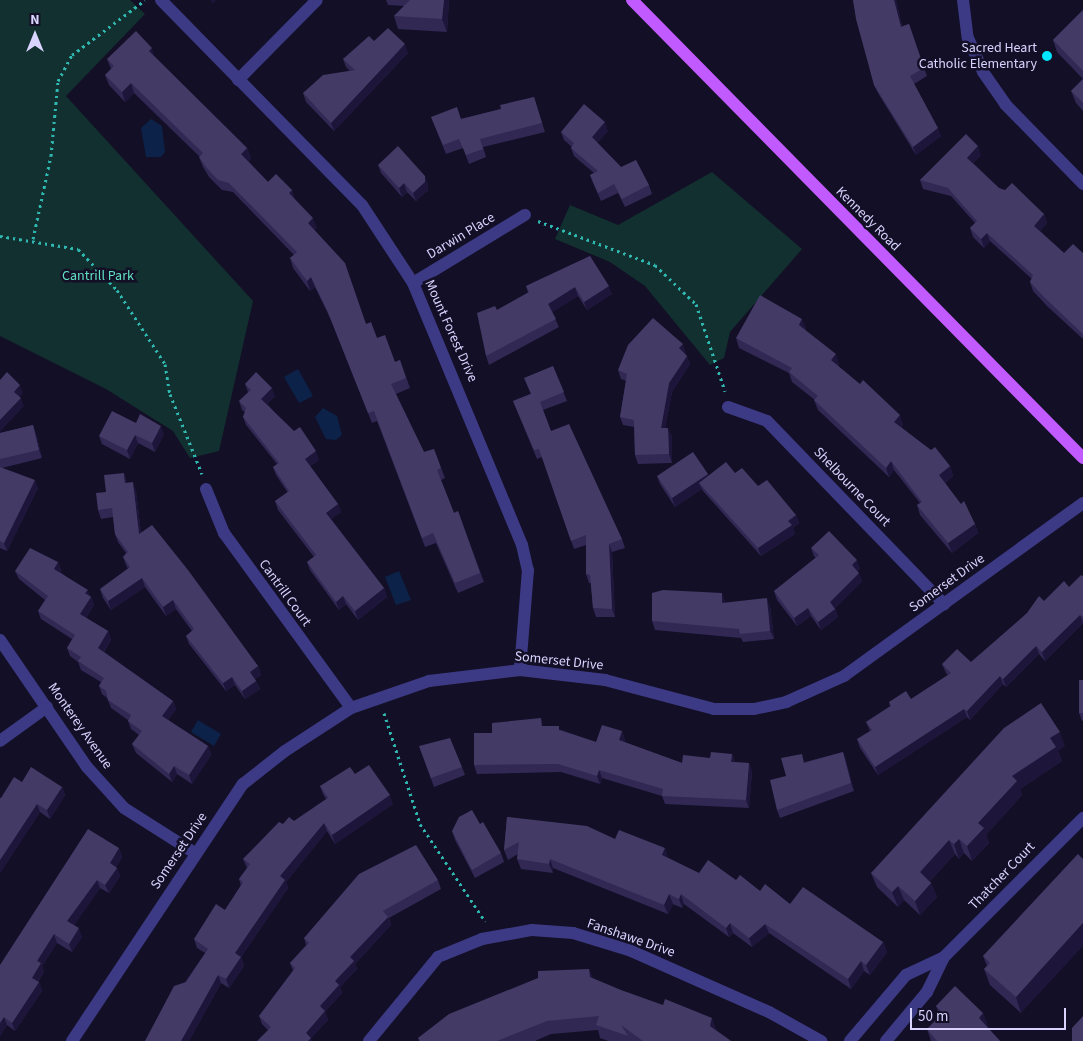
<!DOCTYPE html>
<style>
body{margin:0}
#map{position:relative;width:1083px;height:1041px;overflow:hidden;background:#130f26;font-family:"Source Sans 3",sans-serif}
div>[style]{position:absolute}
.green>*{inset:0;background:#12302f}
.water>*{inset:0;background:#0c2248}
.path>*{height:3px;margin-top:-1.5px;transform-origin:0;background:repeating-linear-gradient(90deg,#2fb8b0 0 2.5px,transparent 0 6.5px)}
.minor>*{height:12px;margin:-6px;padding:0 6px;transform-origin:6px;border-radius:6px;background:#3d3a85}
.major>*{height:12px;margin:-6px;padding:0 6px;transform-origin:6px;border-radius:6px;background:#c25bff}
.wall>*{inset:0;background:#312854}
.shaded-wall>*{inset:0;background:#1d163a}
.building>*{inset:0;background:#433a66}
.dots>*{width:14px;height:14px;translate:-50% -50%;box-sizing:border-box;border:2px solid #130f26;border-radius:50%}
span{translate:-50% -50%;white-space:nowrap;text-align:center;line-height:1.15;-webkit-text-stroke:5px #130f26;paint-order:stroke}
.poi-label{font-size:14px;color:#d9d4ff}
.right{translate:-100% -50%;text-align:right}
.street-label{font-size:14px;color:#d9d4ff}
.park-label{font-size:14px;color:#5fe0c0}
.north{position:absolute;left:10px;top:10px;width:50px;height:50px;-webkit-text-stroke:4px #130f26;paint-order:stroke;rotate:0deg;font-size:14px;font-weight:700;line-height:20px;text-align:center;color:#d9d4ff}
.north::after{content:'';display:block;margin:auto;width:18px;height:22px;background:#d9d4ff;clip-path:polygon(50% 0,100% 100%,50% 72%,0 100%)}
.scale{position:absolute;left:910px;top:1008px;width:156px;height:22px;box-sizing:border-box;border:2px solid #d9d4ff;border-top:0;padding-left:6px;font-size:15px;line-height:18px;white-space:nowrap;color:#d9d4ff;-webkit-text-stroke:4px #130f26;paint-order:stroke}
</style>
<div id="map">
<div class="green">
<i style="clip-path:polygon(0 0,130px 0,145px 14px,66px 96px,253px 301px,219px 451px,190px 458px,173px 431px,106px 389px,0 336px)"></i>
<i style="clip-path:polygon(712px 172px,802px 249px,730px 332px,724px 358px,710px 365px,645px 286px,610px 262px,555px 239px,570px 205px,618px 225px)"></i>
</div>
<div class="water">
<i style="clip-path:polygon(151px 119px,162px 126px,165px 152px,161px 157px,146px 157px,141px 128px)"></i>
<i style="clip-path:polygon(298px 369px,313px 396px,299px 403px,284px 377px)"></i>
<i style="clip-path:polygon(323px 408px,337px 416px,342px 435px,336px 440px,326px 439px,315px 417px)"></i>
<i style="clip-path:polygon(399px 571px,411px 600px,396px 605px,385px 577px)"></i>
<i style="clip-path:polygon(198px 720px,221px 734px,214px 746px,191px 732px)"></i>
</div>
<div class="path">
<i style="left:538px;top:221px;width:125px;rotate:20.6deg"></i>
<i style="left:655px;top:265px;width:57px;rotate:43.6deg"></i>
<i style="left:696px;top:304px;width:92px;rotate:71.6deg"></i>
<i style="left:0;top:236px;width:79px;rotate:9.5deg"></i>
<i style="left:78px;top:249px;width:57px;rotate:46.4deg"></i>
<i style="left:117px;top:290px;width:88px;rotate:57deg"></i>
<i style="left:165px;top:364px;width:30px;rotate:81deg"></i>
<i style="left:170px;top:394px;width:86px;rotate:68.2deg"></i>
<i style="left:33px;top:239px;width:85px;rotate:-77.8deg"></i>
<i style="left:51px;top:156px;width:75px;rotate:-84.7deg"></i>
<i style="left:58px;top:81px;width:30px;rotate:-62deg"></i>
<i style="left:72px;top:55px;width:91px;rotate:-37deg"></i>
<i style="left:384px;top:713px;width:117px;rotate:72deg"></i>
<i style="left:420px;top:824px;width:117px;rotate:56.2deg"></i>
</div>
<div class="minor">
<i style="left:161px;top:0;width:287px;rotate:45.6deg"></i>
<i style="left:362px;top:205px;width:93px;rotate:56.8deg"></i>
<i style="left:413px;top:283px;width:284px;rotate:67.4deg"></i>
<i style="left:522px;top:545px;width:26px;rotate:77deg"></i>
<i style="left:528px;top:570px;width:100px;rotate:94.6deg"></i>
<i style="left:963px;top:0;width:38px;rotate:83deg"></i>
<i style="left:968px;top:38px;width:37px;rotate:66deg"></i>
<i style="left:983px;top:72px;width:39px;rotate:55deg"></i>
<i style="left:1005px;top:104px;width:112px;rotate:45.7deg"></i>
<i style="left:238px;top:80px;width:112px;rotate:-45.4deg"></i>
<i style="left:413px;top:283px;width:131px;rotate:-31.3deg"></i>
<i style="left:728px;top:407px;width:41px;rotate:19.7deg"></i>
<i style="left:767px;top:421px;width:255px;rotate:46deg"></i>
<i style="left:206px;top:489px;width:48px;rotate:67.8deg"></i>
<i style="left:224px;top:533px;width:216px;rotate:54deg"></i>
<i style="left:0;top:640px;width:154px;rotate:55.6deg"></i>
<i style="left:87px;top:767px;width:55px;rotate:47.9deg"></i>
<i style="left:124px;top:808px;width:84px;rotate:32.4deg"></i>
<i style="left:0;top:741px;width:58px;rotate:-35.9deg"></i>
<i style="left:72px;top:1041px;width:309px;rotate:-56.4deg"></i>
<i style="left:243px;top:784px;width:53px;rotate:-38.2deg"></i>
<i style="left:285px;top:751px;width:79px;rotate:-33.1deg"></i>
<i style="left:351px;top:708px;width:83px;rotate:-19.1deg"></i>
<i style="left:429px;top:681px;width:92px;rotate:-6.9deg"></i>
<i style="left:520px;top:670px;width:86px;rotate:6.7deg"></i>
<i style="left:605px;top:680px;width:113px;rotate:14.9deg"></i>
<i style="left:714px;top:709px;width:40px"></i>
<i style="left:754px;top:709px;width:33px;rotate:-12deg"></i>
<i style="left:786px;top:702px;width:64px;rotate:-24.1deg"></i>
<i style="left:844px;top:676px;width:295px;rotate:-35.9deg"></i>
<i style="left:369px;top:1041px;width:109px;rotate:-50.6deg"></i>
<i style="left:438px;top:957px;width:48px;rotate:-22.2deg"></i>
<i style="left:482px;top:939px;width:51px;rotate:-10.2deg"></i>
<i style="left:532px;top:930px;width:41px;rotate:4.2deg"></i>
<i style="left:573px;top:933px;width:59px;rotate:16.9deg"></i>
<i style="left:629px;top:950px;width:153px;rotate:23.9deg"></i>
<i style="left:769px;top:1012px;width:60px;rotate:29.1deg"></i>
<i style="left:850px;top:1041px;width:87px;rotate:-49.7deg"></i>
<i style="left:906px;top:975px;width:42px;rotate:-25.3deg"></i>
<i style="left:886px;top:1041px;width:64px;rotate:-50.1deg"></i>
<i style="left:927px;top:992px;width:39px;rotate:-64deg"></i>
<i style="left:944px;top:957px;width:197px;rotate:-45deg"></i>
</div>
<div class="major">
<i style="left:632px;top:0;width:643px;rotate:45.44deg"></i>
</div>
<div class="wall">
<i style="clip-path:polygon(386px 0,449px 0,447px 32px,398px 29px,394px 16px,404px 6px,388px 5px)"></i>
<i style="clip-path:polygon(853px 0,896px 0,902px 26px,909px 24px,927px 76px,914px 84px,941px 136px,916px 155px,878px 93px,874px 85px)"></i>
<i style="clip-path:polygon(1083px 10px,1083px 111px,1076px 103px,1071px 91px,1083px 79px,1057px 52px,1053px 40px)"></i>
<i style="clip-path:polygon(374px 41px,408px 53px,334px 131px,306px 102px,303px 93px,350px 71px,346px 67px,343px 59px)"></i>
<i style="clip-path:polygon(155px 57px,247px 148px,251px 158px,248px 161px,268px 182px,292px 190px,295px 200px,317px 228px,314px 230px,366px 324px,395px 362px,400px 360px,410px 388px,396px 394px,424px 452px,434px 449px,445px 478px,441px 480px,454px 513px,458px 511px,484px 582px,458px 593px,436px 543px,425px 547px,377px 421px,372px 423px,331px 320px,315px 287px,310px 291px,293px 268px,290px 258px,294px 255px,233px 192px,222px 190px,209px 177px,203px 167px,199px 157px,200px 157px,134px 93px,125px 102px,109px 85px,105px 75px,111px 69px,107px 59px)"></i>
<i style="clip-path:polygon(534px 97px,545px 132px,483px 147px,486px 157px,469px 164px,463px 148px,446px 154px,431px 117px,461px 119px,501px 109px)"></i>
<i style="clip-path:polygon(608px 131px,597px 143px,621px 167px,649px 185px,652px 194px,625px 207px,618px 193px,601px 201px,593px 183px,590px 175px,594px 173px,574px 156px,571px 148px,572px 147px,564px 140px,561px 132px)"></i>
<i style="clip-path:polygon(981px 155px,973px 163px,999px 188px,1044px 214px,1047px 223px,1040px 231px,1064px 253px,1083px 253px,1083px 339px,1048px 307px,1033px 291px,1030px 282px,1032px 279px,990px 241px,984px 248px,973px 237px,970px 228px,975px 223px,951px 196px,923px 189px,920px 180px)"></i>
<i style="clip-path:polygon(378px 165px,428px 184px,428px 190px,416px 201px,407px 192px,402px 197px,381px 173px)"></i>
<i style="clip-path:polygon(590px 256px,612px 294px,587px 310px,578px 296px,552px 312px,559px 327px,489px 365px,486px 356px,497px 310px,528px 293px,526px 286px)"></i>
<i style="clip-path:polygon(806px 328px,805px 330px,839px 364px,838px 366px,903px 424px,901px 427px,950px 466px,953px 476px,945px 483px,975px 524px,978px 533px,952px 553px,920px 515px,917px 505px,920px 503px,894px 470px,889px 477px,818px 410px,814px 400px,815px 400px,792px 382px,789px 373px,739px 348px,736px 338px)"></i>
<i style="clip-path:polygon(686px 353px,684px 354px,687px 356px,690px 364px,672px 392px,665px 428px,672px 436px,672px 463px,638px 464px,635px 455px,634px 427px,623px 425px,620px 417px,626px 381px,621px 379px,618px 370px)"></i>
<i style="clip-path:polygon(553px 366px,567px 401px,543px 410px,551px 431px,622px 539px,625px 548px,612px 552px,615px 617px,596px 617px,593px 608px,591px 583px,589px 583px,586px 574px,586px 545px,574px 549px,542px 457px,537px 459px,513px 401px,530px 394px)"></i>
<i style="clip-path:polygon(245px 384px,275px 396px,267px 404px,319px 460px,310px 466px,338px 504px,341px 512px,331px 519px,384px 588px,387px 597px,358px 620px,346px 604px,339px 610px,310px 570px,307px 562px,314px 557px,278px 510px,275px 501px,288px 493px,276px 475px,273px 467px,277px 464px,246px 425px,243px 417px,245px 412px,242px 410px,239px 401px,248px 392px)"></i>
<i style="clip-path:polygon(136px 423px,164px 434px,155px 452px,138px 443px,130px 459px,102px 444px,99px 436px)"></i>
<i style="clip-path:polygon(33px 425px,36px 434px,42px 458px,2px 468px,38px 488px,7px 551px,0 548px,0 433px)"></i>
<i style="clip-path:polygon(735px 473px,758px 486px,796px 515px,799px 523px,793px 528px,795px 534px,761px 556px,703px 491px,702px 489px,675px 507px,660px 484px,657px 476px,708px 474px,708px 476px)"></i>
<i style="clip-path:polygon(127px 481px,127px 483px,136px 491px,141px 533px,258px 666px,261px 675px,255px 679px,260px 689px,245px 699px,235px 685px,226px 691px,189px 644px,186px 636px,192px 631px,176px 609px,166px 616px,145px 587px,111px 610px,103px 598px,100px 589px,128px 569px,126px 565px,123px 557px,126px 553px,118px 542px,115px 534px,113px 517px,101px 519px,98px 510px,106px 492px)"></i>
<i style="clip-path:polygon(811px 548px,860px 568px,857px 571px,862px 581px,835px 608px,838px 617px,821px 630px,811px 616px,797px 626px,777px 600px,774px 591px,816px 558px,814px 556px)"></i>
<i style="clip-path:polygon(58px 562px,61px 570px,60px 572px,91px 597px,94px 605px,86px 618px,108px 631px,111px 640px,104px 652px,173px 701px,176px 709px,168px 720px,208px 746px,211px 755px,192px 784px,177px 774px,172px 782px,136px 753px,132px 744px,139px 735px,131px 729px,128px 721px,128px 720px,111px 708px,107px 698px,102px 694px,99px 686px,101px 682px,81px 670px,78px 662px,70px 656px,67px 648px,72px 639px,41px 619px,38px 611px,45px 600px,19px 579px,15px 571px)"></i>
<i style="clip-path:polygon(1083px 576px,1083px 623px,1045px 661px,1039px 654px,1006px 687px,1003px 684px,970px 720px,967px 717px,878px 775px,860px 748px,857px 739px,870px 731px,866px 722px,890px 706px,889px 702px,911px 699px,948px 675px,946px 673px,942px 664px,971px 662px,1044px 601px,1069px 587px)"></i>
<i style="clip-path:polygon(722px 593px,725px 603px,770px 607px,774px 639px,743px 642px,741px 638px,655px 630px,652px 621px)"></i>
<i style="clip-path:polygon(1083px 680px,1083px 721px,1082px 721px,1079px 713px)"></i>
<i style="clip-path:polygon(544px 726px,561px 730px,596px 742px,622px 731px,625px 740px,624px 742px,682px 763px,732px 754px,735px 762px,749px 763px,752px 772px,749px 808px,665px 804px,662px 796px,602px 778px,600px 784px,561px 772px,477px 774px,474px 765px,492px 733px)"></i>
<i style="clip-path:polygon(419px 746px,462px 767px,465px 775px,434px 787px)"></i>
<i style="clip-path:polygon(1065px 746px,1058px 751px,1062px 761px,1020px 789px,1022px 795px,986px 835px,989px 843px,972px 861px,964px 853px,959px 859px,955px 854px,930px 881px,931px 883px,937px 897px,920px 915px,904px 900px,898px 907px,877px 887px,871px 873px)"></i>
<i style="clip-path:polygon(843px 752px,846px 761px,854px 791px,780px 818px,777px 810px,786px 776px,805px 762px)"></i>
<i style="clip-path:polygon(355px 774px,393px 804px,335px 844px,327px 831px,286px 882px,288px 888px,241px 957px,244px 966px,229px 988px,221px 983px,189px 1041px,145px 1041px,205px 953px,197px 948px,194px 939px,225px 910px,241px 886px,239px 879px,247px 868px,243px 859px,283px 824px,294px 821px,326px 799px,323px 794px,320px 786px)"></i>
<i style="clip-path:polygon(22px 782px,62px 787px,65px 795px,50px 819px,40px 812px,0 873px,0 798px,1px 798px)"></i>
<i style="clip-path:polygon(507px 817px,615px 839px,668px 857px,668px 858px,699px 873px,736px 880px,790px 904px,883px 942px,887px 952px,870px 975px,864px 971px,851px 989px,769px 933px,752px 947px,733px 933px,729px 937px,684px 904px,682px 908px,673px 904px,668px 914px,553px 868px,553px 873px,521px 869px,517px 859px,518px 854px,508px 860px,504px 850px)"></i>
<i style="clip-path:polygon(452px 831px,501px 853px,504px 862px,475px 878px,455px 840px)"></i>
<i style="clip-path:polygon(119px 848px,122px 857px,116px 867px,117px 868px,120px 876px,109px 893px,100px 888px,74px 925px,82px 937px,72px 952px,57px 943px,42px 966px,44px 972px,38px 982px,39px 982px,42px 991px,15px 1031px,7px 1025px,0 1036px,0 965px)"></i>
<i style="clip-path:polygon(1078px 854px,1021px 1013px,990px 985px,984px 969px,987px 966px,983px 956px)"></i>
<i style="clip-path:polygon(438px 880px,441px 889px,389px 918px,391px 925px,355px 964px,357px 969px,340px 987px,342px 993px,325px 1012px,328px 1020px,311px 1038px,268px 1030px,262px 1024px,259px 1016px,293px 971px,290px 963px,306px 945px,304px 938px)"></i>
<i style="clip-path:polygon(589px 969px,593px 979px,717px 1031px,731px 1041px,608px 1041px,600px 1038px,598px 1030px,551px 1034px,535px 1041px,419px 1041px,418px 1038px)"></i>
<i style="clip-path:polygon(936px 1006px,983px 1013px,988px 1028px,1000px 1041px,931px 1041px,927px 1029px,940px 1016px)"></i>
</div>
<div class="shaded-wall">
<i style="clip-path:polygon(211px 0,216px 0,212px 4px)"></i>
<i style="clip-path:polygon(444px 0,449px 0,447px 32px,442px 19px)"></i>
<i style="clip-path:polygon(894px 0,896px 0,904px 35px,901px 27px)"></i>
<i style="clip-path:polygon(405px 44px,408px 53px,334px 131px,331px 123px)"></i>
<i style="clip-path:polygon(152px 48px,155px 58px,149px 51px)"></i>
<i style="clip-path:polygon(131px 83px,134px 93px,125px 102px,122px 92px)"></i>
<i style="clip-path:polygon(605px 122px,608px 131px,595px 146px,592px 137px)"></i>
<i style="clip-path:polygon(938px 128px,941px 136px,916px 155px,913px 147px)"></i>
<i style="clip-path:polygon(978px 146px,981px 155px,970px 166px,967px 158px)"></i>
<i style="clip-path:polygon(247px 148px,251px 158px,245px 164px,241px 154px)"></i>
<i style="clip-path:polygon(425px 176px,428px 184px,428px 190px,416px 201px,413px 193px)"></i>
<i style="clip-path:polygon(404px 183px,407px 192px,402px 197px,399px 188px)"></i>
<i style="clip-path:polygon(292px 190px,295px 200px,289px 193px)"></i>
<i style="clip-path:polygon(1044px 214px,1047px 223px,1037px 234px,1034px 226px)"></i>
<i style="clip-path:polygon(313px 218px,317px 228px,311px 233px,308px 223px)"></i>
<i style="clip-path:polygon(987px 233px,990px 241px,984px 248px,981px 239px)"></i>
<i style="clip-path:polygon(311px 277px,315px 287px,310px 291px,307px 281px)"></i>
<i style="clip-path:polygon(609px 286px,612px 294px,587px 310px,584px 302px)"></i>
<i style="clip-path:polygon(575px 287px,578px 296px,551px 313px,548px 304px)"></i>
<i style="clip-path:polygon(802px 319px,806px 328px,802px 334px,799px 325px)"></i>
<i style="clip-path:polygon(683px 344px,686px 353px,682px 357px,679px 348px)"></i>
<i style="clip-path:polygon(836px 354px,839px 364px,835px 370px,831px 360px)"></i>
<i style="clip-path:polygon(687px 356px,690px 364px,672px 392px,664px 436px,661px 428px,669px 383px)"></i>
<i style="clip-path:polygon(20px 385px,23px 393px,17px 400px,14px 392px)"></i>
<i style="clip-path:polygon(272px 388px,275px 396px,264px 407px,261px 399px)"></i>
<i style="clip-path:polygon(21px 398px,24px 406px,0 432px,0 420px)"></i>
<i style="clip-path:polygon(900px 415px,903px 424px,898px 431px,894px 422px)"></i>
<i style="clip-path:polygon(33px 425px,36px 434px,42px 458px,39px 450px)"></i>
<i style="clip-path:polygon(161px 426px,164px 434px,155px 452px,152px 443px)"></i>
<i style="clip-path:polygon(668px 428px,672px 436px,672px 463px,669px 454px)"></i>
<i style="clip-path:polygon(135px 435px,138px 443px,130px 459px,127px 450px)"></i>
<i style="clip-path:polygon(316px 451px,319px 460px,308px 467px,305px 459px)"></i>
<i style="clip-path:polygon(891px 461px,894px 470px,889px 477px,886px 468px)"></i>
<i style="clip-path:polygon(950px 466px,953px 476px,943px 484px,939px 475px)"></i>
<i style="clip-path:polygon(124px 473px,127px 481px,128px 492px,125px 483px)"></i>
<i style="clip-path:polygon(708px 474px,711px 483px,699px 483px,702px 489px,675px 507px,672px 498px)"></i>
<i style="clip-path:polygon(35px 480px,38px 488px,7px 551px,4px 543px)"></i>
<i style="clip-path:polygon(133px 482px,136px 491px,142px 542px,139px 534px)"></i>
<i style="clip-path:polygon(338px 504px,341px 512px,329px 521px,326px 513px)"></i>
<i style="clip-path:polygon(796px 515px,799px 523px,793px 528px,795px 534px,761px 556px,758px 548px,788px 521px)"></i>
<i style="clip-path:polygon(975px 524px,978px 533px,952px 553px,948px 543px)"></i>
<i style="clip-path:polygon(609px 544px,612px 552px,615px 617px,612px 609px)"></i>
<i style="clip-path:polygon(857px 560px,860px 568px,855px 573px,852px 565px)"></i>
<i style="clip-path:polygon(58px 562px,61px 570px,57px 577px,54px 569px)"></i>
<i style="clip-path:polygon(859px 573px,862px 581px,833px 610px,830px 602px)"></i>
<i style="clip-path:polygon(142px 578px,145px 587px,111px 610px,108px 601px)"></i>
<i style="clip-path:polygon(384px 588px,387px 597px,358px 620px,355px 611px)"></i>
<i style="clip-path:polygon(88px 590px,94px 605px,83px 622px,80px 614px,85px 593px)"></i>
<i style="clip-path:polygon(722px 593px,725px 601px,725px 612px,722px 603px)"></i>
<i style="clip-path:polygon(343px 596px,346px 604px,339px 610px,336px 602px)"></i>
<i style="clip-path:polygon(767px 598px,770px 607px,774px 639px,770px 631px)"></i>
<i style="clip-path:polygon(173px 600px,176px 609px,166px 616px,163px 607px)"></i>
<i style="clip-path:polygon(808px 608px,811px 616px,797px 626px,794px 618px)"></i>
<i style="clip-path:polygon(835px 609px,838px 617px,821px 630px,818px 622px)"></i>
<i style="clip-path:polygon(1080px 615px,1083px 623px,1045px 661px,1042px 652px)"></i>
<i style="clip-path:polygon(108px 631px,111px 640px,101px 656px,98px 648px)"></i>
<i style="clip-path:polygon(1036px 646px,1039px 654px,1006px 687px,1003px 679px)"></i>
<i style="clip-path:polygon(258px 666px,261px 675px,253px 680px,250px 672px)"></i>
<i style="clip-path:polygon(1000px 676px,1003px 684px,970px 720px,967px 711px)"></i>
<i style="clip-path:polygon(232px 677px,235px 685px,226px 691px,223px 683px)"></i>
<i style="clip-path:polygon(256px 681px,260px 689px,245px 699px,242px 691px)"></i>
<i style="clip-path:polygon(173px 701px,176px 709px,165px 724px,162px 716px)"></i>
<i style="clip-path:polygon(964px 709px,967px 717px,878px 775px,875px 767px)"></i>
<i style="clip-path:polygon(622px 731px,625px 740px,622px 748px,619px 740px)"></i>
<i style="clip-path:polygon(1060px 732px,1065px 746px,1058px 751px,1062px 761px,1020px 789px,1022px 795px,986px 835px,989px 843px,972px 861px,967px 846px,978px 823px,1012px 776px,1050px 738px)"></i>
<i style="clip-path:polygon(208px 746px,211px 755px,192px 784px,189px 775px)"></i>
<i style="clip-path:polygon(843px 752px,846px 761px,854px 791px,851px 783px)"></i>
<i style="clip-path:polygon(732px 754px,735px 762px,731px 762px)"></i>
<i style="clip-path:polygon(749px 763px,752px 772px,749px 808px,746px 800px)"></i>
<i style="clip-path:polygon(174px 766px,177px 774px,172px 782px,169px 774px)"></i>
<i style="clip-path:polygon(599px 770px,602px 778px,600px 784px,597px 776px)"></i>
<i style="clip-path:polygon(62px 787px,65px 795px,50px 819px,47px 810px)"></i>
<i style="clip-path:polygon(390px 795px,393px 804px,335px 844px,332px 835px)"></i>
<i style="clip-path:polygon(37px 804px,40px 812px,0 873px,0 860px)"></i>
<i style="clip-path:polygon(324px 823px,327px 831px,286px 882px,288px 888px,241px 957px,244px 966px,229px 988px,226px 979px,235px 953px,280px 876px)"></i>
<i style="clip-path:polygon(959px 839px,964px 853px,959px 859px,954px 844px)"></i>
<i style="clip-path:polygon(949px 840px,955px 854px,925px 886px,920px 872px)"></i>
<i style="clip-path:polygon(119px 848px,122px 857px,113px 871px,110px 863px)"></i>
<i style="clip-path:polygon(665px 848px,668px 857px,666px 865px,662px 855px)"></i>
<i style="clip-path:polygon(550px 859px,553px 868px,553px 873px,549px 864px)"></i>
<i style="clip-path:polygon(117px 868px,120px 876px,109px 893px,105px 885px)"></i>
<i style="clip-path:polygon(97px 880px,100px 888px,71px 930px,67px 921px)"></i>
<i style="clip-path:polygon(931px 883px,937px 897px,920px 915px,915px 901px)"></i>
<i style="clip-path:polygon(898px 886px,904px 900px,898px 907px,892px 892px)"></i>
<i style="clip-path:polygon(669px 894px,673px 904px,668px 914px,664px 905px)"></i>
<i style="clip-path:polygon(681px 894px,684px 904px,682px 908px,679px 899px)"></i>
<i style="clip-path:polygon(388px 917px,391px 925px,355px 964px,357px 969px,340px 987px,342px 993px,325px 1012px,328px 1020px,311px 1038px,312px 1041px,308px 1041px,306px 1033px,320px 1006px,350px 957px)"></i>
<i style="clip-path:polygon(730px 923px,733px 933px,729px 937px,726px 928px)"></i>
<i style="clip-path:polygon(1083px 923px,1083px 946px,1021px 1013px,1016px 997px)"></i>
<i style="clip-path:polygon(765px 924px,769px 933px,752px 947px,749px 938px)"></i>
<i style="clip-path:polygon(79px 928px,82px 937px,72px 952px,69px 944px)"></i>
<i style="clip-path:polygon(54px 934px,57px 943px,42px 966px,44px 972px,35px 986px,32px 978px,37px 961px)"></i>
<i style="clip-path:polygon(883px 942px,887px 952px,870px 975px,866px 965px)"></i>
<i style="clip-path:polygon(861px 961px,864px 971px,851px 989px,848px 979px)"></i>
<i style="clip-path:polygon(589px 969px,594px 982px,590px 977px)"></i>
<i style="clip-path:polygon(218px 975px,221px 983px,189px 1041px,181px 1041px)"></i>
<i style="clip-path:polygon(39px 982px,42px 991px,15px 1031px,12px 1023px)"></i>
<i style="clip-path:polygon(983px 1013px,989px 1028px,985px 1032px,979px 1018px)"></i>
<i style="clip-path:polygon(4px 1017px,7px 1025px,0 1036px,0 1023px)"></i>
<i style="clip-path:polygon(712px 1018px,717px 1031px,710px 1026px)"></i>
</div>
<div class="building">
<i style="clip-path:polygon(410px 0,444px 0,442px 19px,394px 16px)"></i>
<i style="clip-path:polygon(853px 0,894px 0,901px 27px,909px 24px,924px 68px,910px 76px,938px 128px,913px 147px,874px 85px,856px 19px)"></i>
<i style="clip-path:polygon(1083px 10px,1083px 71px,1053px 40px)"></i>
<i style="clip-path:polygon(388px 28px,405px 44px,331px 123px,303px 93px,323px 75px,355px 70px,343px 59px,369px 36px,374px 41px)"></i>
<i style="clip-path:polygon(136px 31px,152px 48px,149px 51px,247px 148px,241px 154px,268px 182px,276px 174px,292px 190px,289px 193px,313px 218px,308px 223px,345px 263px,366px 324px,371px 322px,377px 338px,385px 335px,395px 362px,400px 360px,406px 378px,391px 384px,424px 452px,434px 449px,441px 468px,437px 470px,454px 513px,458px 511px,480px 573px,455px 583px,433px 533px,422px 538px,374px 411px,368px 413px,327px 310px,311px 277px,307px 281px,290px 258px,297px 252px,229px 183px,218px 180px,206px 167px,199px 157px,203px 153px,131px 83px,122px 92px,105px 75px,114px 66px,107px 59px)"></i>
<i style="clip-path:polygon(1083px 79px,1083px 103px,1071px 91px)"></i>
<i style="clip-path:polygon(534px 97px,542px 123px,480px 139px,483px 149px,466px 155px,459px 139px,443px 145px,431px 117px,457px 107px,461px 119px,501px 109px,500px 105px)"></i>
<i style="clip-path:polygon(584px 104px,605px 122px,592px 137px,621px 167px,636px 160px,649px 185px,622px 199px,614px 184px,598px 193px,590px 175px,598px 171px,571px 148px,574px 143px,561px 132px)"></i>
<i style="clip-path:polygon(966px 134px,978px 146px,967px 158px,999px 188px,1005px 190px,1012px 183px,1044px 214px,1034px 226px,1064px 253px,1073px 244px,1083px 253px,1083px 334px,1045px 298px,1030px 282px,1033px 275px,987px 233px,981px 239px,970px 228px,977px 221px,948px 188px,920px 180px)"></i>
<i style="clip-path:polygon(398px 146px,425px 176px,425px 182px,413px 193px,404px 183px,399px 188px,378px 165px)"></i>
<i style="clip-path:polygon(590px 256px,609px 286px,584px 302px,575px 287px,548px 304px,556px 319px,486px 356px,477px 313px,495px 306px,497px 310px,529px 292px,526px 286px)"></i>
<i style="clip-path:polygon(760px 295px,802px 319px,799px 325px,836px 354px,831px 360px,860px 384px,863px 380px,900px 415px,894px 422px,931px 450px,935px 447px,950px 466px,939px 475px,961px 504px,964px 501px,975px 524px,948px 543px,917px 505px,922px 502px,891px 461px,886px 468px,814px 400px,818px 396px,789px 372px,792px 368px,736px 338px)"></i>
<i style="clip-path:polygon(653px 318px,683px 344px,679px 348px,687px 356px,669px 383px,661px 428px,668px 428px,669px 454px,635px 455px,634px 420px,620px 417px,627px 374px,618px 370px,628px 345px)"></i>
<i style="clip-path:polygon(553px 366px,564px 392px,540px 402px,551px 431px,569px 424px,622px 539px,609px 544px,612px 609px,593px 608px,590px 575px,586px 574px,586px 535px,571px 541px,539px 449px,534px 450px,513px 401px,531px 394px,524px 378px)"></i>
<i style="clip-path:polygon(7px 372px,20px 385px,14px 392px,21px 398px,0 420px,0 380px)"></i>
<i style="clip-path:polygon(256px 372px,272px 388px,261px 399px,294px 431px,300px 427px,316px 451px,305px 459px,338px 504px,326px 513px,384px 588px,355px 611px,343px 596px,336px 602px,307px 562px,316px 555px,275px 501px,289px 491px,273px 467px,279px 463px,243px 417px,246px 408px,239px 401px,251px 390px,245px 384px)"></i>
<i style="clip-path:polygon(112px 411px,136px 423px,140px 414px,161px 426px,152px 443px,135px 435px,127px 450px,99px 436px)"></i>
<i style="clip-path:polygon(33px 425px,39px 450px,0 459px,0 433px)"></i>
<i style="clip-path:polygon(693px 452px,708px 474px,672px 498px,657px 476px)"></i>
<i style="clip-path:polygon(726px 462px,735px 473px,742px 468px,758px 486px,767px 480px,796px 515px,788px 521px,792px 525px,758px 548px,699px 483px)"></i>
<i style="clip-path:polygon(0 467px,35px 480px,4px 543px,0 541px)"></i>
<i style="clip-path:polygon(124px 473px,125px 483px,133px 482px,139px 534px,152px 525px,188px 570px,258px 666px,250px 672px,256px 681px,242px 691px,232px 677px,223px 683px,186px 636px,194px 629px,173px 600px,163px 607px,142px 578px,108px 601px,100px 589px,130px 567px,123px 557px,128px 552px,115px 534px,112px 508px,98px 510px,96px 493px,106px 492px,104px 475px)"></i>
<i style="clip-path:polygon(829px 531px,857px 560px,852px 565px,859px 573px,830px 602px,835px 609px,818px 622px,808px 608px,794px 618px,774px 591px,819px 555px,811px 548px)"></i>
<i style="clip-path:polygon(30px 548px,58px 562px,54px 569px,88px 590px,85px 593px,91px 597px,80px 614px,108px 631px,98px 648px,173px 701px,162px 716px,208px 746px,189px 775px,174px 766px,169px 774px,132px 744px,142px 731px,128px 721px,131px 715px,108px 700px,106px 691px,99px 686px,104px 678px,78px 661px,81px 657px,67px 648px,75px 635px,38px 611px,48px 596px,15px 571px)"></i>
<i style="clip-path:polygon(1081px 575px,1083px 576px,1083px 617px,1080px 615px,1042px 652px,1036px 646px,1003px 679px,1000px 676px,967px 711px,964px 709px,875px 767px,857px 739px,872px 730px,866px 722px,891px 706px,889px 702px,906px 691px,911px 699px,951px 673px,942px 664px,957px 649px,971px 662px,1027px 613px,1039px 596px,1044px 601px,1064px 581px,1069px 587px)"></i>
<i style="clip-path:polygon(663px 590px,722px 593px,722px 603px,767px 598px,770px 631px,740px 634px,739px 629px,652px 621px,652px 593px)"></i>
<i style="clip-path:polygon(1079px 680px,1083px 680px,1083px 713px,1079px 713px)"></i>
<i style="clip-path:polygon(1041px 703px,1060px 732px,1050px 738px,1056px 747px,1012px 776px,1017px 781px,978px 823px,984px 828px,967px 846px,959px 839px,954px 844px,949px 840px,920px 872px,931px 883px,915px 901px,898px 886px,892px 892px,871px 873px,1004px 728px)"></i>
<i style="clip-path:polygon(541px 718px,542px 726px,559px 726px,559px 730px,596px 742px,602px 725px,622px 731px,619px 740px,682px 763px,683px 755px,710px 758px,711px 752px,732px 754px,731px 762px,749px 763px,746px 800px,662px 796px,663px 789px,599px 770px,597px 776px,558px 764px,474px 765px,474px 733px,492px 733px,492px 723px)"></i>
<i style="clip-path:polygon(450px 738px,462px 767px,431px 778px,419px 746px)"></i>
<i style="clip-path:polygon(843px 752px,851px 783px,777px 810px,770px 780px,786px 776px,781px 758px,802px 754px,804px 763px)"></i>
<i style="clip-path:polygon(369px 765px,390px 795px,332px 835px,324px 823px,280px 876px,285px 880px,235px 953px,241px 957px,226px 979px,218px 975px,181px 1041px,145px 1041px,174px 986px,186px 982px,208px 949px,194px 939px,216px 904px,225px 910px,243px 882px,239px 879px,250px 864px,243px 859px,279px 822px,283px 824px,289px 817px,294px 821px,328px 798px,320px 786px,350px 767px,355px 774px)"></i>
<i style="clip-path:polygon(31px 767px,62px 787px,47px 810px,37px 804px,0 860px,0 798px,1px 798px,14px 777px,22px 782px)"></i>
<i style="clip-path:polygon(472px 810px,480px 824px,483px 822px,501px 853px,472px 870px,452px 831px,459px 817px)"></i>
<i style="clip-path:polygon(507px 817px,587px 826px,615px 839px,619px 830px,665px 848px,662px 855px,699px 873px,708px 860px,736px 880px,740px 875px,760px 891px,765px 884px,790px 904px,803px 887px,883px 942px,866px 965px,861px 961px,848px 979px,765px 924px,749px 938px,730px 923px,726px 928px,681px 894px,679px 899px,669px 894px,664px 905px,550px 859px,549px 864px,517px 859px,519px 842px,504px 850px)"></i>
<i style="clip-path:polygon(88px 829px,119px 848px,110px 863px,117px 868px,105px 885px,97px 880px,67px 921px,79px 928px,69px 944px,54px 934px,37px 961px,41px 963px,32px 978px,39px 982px,12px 1023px,4px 1017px,0 1023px,0 965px)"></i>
<i style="clip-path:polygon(416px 845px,438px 880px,383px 911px,388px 917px,350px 957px,354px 961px,335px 981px,339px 985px,320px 1006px,325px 1011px,306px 1033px,311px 1038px,308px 1041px,257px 1041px,271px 1027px,259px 1016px,295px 968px,290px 963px,309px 943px,304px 938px,359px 874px)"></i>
<i style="clip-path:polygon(1078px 854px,1083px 859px,1083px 923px,1016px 997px,984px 969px,990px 963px,983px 956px)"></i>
<i style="clip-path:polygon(589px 969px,590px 977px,621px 990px,663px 1005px,665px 999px,712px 1018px,710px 1026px,731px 1041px,643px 1041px,621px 1025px,628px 1036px,596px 1025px,599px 1016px,547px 1021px,497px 1041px,420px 1041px,418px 1038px,449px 1014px,538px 978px,538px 971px)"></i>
<i style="clip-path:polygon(955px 986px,983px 1013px,979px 1018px,1000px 1041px,937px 1041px,927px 1029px,943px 1013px,936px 1006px)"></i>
<i style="clip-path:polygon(1083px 1016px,1083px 1041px,1072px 1041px,1072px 1028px)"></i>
</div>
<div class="dots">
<i style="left:1047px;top:56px;background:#00e5ff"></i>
</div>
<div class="poi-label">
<span class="right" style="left:1037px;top:56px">Sacred Heart<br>Catholic Elementary</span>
</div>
<div class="street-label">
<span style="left:868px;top:219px;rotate:45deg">Kennedy Road</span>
<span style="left:461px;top:236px;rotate:-31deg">Darwin Place</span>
<span style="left:451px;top:331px;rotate:66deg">Mount Forest Drive</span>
<span style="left:852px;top:487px;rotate:46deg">Shelbourne Court</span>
<span style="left:947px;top:583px;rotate:-36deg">Somerset Drive</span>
<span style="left:285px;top:593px;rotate:54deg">Cantrill Court</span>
<span style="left:559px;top:661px;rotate:6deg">Somerset Drive</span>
<span style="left:80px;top:726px;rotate:55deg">Monterey Avenue</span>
<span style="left:179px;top:851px;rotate:-56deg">Somerset Drive</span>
<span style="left:1002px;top:876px;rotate:-46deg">Thatcher Court</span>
<span style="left:631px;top:938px;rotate:19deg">Fanshawe Drive</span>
</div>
<div class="park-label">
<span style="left:98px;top:276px">Cantrill Park</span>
</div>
<div class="north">N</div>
<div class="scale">50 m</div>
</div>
